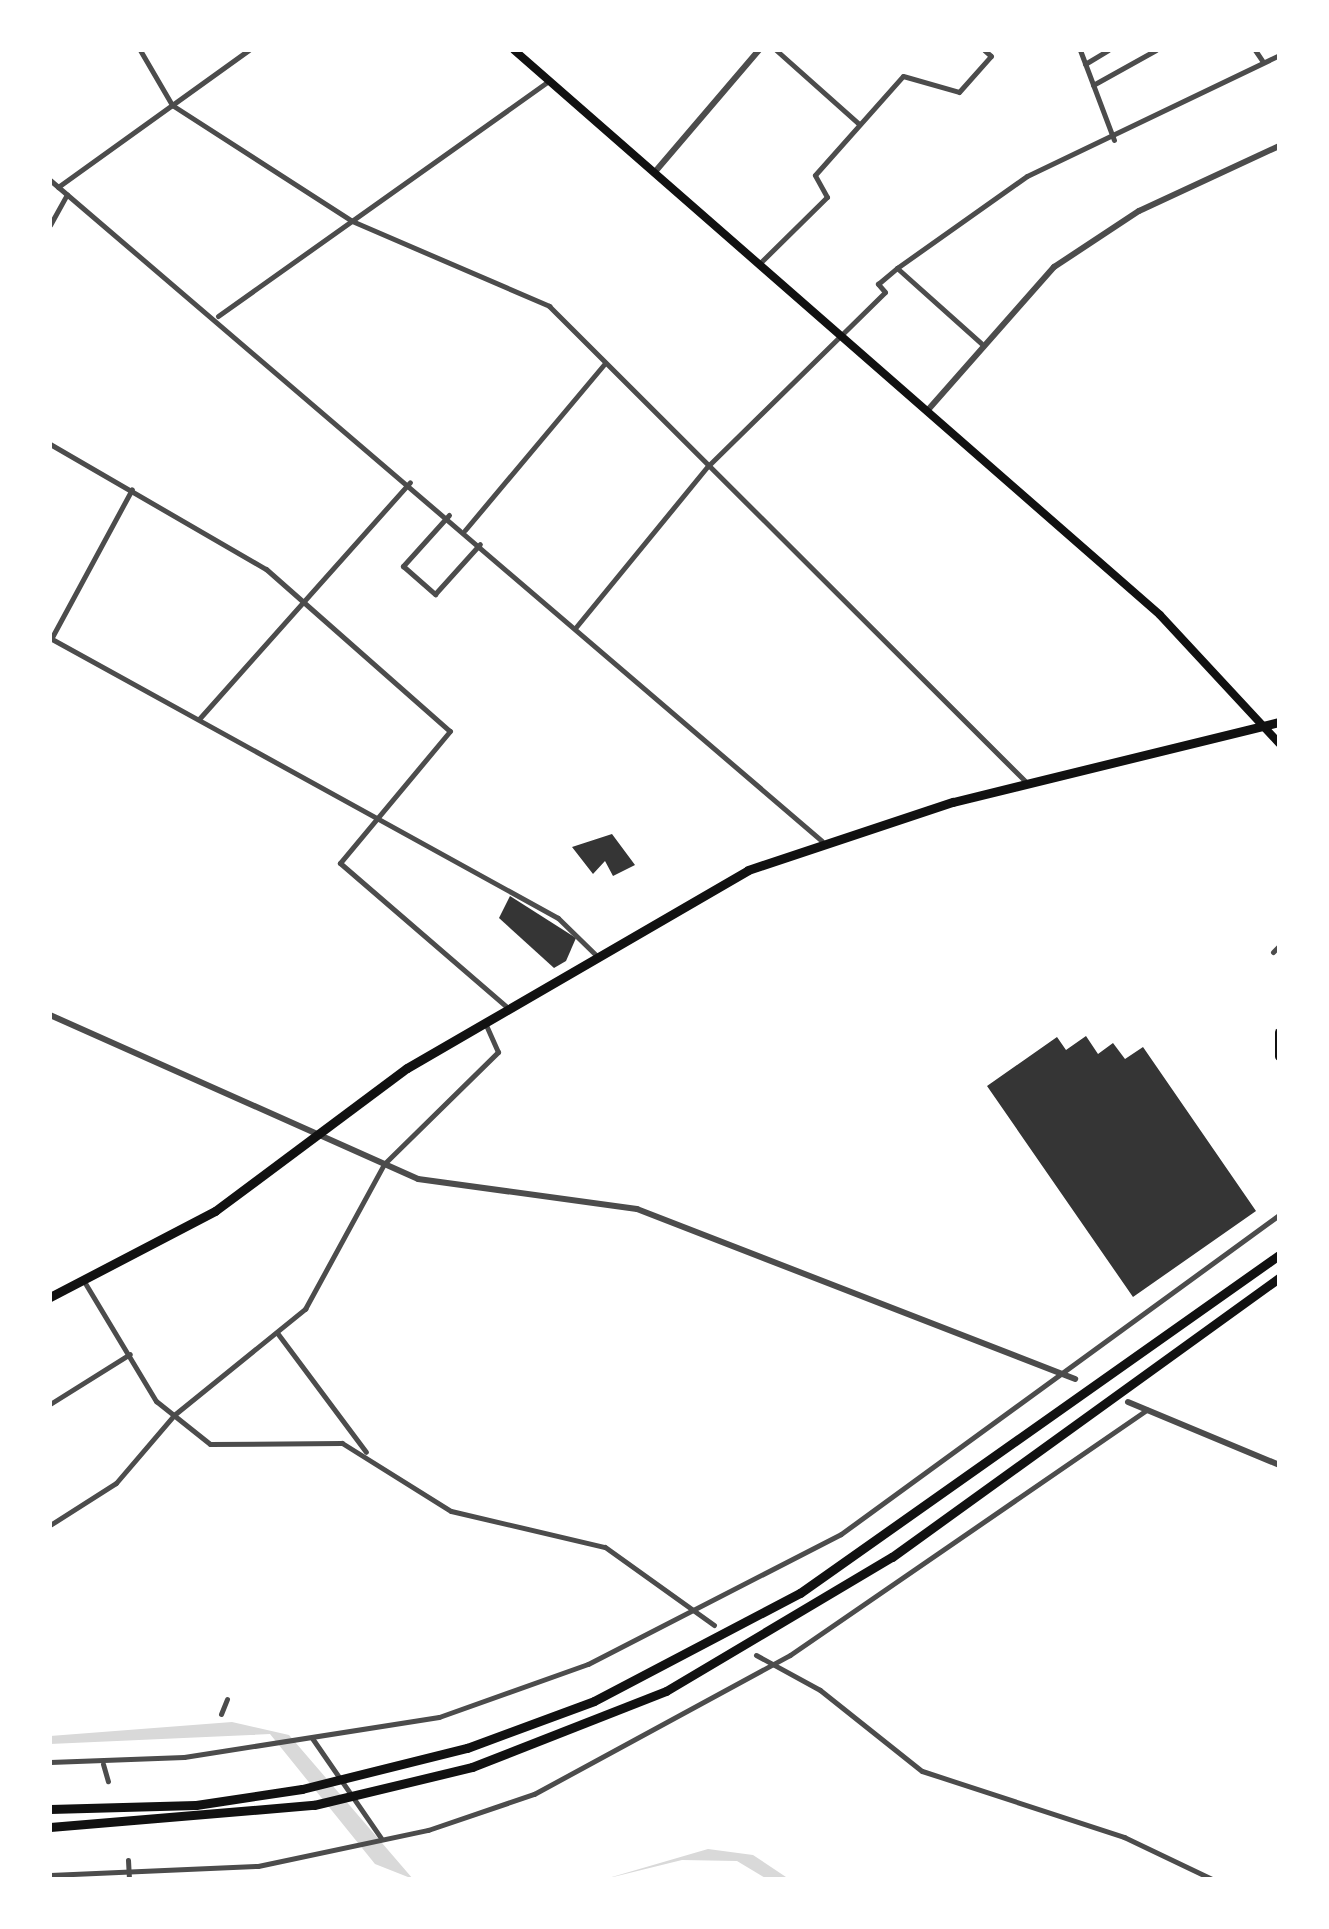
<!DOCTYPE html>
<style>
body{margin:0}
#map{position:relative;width:1329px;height:1929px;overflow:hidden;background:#fff;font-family:Arial,sans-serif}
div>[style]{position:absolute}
.water>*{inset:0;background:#d9d9d9}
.building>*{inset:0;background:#353535}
.minor>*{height:5px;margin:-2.5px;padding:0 2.5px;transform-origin:2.5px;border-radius:2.5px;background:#4c4c4c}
.tertiary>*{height:6px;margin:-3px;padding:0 3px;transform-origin:3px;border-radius:3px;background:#4c4c4c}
.secondary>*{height:8px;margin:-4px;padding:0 4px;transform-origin:4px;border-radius:4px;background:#111}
.trunk>*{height:9px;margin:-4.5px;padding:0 4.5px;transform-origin:4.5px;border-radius:4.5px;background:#111}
.motorway>*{height:9px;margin:-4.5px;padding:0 4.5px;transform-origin:4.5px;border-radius:4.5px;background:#111}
span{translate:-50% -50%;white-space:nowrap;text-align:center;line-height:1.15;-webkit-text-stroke:10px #fff;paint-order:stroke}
.frame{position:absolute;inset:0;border:52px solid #fff;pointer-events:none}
</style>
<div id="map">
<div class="water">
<i style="clip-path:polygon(232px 1722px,289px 1735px,413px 1879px,375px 1864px,270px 1734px,50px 1744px,50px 1736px)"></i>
<i style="clip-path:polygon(708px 1849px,753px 1855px,789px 1879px,767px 1879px,737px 1861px,682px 1860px,605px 1879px)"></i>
</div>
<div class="building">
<i style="clip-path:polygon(612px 834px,635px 865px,613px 876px,605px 861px,593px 874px,572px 847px)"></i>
<i style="clip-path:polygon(510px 896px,576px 938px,566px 961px,554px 968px,499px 918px)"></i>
<i style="clip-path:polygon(1086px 1036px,1098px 1054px,1113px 1043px,1125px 1059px,1143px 1047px,1256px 1211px,1133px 1297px,987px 1086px,1057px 1037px,1066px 1050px)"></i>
</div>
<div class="minor">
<i style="left:140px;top:50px;width:64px;rotate:59.8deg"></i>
<i style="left:172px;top:105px;width:214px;rotate:32.8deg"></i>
<i style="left:352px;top:221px;width:215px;rotate:23.3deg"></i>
<i style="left:549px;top:306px;width:675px;rotate:44.94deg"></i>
<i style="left:776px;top:50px;width:111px;rotate:41.7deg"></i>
<i style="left:1080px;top:50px;width:96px;rotate:69.3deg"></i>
<i style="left:1255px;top:50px;width:14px;rotate:56deg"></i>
<i style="left:1085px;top:64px;width:27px;rotate:-31deg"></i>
<i style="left:1093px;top:85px;width:72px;rotate:-29.1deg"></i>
<i style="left:50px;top:180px;width:1016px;rotate:40.57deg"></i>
<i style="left:58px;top:187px;width:235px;rotate:-35.7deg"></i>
<i style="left:50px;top:225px;width:35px;rotate:-61deg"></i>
<i style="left:760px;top:263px;width:94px;rotate:-44.6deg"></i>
<i style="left:827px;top:197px;width:25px;rotate:-119deg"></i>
<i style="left:815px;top:175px;width:132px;rotate:-48.4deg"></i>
<i style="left:903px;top:76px;width:58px;rotate:15.9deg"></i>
<i style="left:959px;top:92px;width:48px;rotate:-48.4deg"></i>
<i style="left:991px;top:56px;width:9px;rotate:-139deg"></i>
<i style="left:897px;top:268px;width:159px;rotate:-35.3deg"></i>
<i style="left:1027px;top:176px;width:280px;rotate:-25.6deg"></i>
<i style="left:218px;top:316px;width:406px;rotate:-35.4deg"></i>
<i style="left:50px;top:444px;width:250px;rotate:30.1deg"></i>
<i style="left:266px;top:569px;width:245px;rotate:41.4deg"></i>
<i style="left:450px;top:731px;width:172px;rotate:129.8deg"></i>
<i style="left:340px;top:863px;width:221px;rotate:40.8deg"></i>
<i style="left:449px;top:515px;width:69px;rotate:132deg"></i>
<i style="left:403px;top:566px;width:43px;rotate:41.2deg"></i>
<i style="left:435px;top:594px;width:67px;rotate:-48deg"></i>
<i style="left:465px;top:530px;width:218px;rotate:-50deg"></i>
<i style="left:576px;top:627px;width:208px;rotate:-50.7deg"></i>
<i style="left:708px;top:466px;width:248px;rotate:-44.5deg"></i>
<i style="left:885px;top:292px;width:11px;rotate:-131deg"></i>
<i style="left:878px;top:284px;width:25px;rotate:-40deg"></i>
<i style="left:897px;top:268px;width:113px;rotate:41.8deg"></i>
<i style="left:50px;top:638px;width:580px;rotate:28.86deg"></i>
<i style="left:558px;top:918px;width:54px;rotate:44.3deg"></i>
<i style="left:51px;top:639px;width:170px;rotate:-61.6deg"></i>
<i style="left:199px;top:719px;width:317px;rotate:-48.3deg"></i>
<i style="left:1273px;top:952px;width:8px;rotate:-45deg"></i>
<i style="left:85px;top:1283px;width:138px;rotate:59deg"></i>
<i style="left:156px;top:1401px;width:69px;rotate:38.5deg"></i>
<i style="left:210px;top:1444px;width:132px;rotate:-0.4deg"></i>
<i style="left:342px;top:1443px;width:128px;rotate:32deg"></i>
<i style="left:451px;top:1511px;width:158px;rotate:13.2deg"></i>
<i style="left:605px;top:1547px;width:134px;rotate:35.6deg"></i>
<i style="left:278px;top:1334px;width:147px;rotate:53.3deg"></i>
<i style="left:50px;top:1404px;width:94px;rotate:-32deg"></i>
<i style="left:50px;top:1525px;width:78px;rotate:-32.5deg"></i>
<i style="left:116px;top:1483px;width:89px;rotate:-49.5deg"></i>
<i style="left:174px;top:1415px;width:169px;rotate:-39deg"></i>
<i style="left:305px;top:1309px;width:165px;rotate:-61.4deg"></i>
<i style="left:384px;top:1164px;width:160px;rotate:-44.5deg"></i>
<i style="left:498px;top:1052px;width:32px;rotate:-114deg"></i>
<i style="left:756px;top:1655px;width:73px;rotate:28.7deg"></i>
<i style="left:820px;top:1690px;width:130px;rotate:38.5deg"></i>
<i style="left:922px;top:1771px;width:213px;rotate:18.1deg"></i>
<i style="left:1124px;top:1837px;width:98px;rotate:25.5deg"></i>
<i style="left:221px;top:1714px;width:16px;rotate:-68deg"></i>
<i style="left:312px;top:1738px;width:121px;rotate:55.4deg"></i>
<i style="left:50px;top:1762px;width:134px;rotate:-2.1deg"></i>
<i style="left:184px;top:1757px;width:258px;rotate:-8.9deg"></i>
<i style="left:439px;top:1717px;width:158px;rotate:-19.6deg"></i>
<i style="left:588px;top:1664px;width:284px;rotate:-27.2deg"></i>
<i style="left:841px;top:1534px;width:542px;rotate:-36.07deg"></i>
<i style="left:103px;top:1764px;width:18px;rotate:74deg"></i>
<i style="left:128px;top:1860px;width:19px;rotate:87deg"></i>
<i style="left:50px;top:1875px;width:208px;rotate:-2.5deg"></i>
<i style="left:258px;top:1866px;width:174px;rotate:-12deg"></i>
<i style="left:428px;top:1830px;width:112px;rotate:-18.8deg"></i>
<i style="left:534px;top:1794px;width:291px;rotate:-28.5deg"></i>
<i style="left:790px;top:1655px;width:433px;rotate:-34.5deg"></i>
</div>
<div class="tertiary">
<i style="left:654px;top:173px;width:162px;rotate:-49.5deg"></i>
<i style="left:927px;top:411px;width:192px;rotate:-48.6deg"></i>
<i style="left:1054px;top:267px;width:102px;rotate:-33.4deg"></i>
<i style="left:1139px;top:211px;width:154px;rotate:-24.9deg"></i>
<i style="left:50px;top:1015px;width:403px;rotate:24deg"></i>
<i style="left:418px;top:1179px;width:221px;rotate:7.8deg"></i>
<i style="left:637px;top:1209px;width:470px;rotate:21.2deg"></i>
<i style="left:1128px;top:1402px;width:164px;rotate:22.6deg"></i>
</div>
<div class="secondary">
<i style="left:514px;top:50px;width:858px;rotate:41.17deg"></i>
<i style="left:1160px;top:615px;width:175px;rotate:47.1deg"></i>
</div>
<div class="trunk">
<i style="left:50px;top:1297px;width:186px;rotate:-27.5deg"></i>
<i style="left:215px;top:1211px;width:239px;rotate:-36.7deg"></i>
<i style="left:407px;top:1068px;width:394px;rotate:-30.1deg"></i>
<i style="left:748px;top:870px;width:216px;rotate:-18.4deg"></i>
<i style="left:953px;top:802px;width:336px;rotate:-13.8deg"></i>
</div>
<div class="motorway">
<i style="left:1279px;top:1032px;width:24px;rotate:90deg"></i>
<i style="left:50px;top:1809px;width:146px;rotate:-1.6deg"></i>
<i style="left:196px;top:1805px;width:107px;rotate:-8.6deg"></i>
<i style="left:302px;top:1789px;width:170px;rotate:-14deg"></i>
<i style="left:467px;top:1748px;width:135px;rotate:-20.3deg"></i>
<i style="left:594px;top:1701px;width:233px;rotate:-27.7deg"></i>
<i style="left:800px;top:1593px;width:586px;rotate:-35.21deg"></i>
<i style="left:50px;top:1827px;width:265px;rotate:-4.8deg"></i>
<i style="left:314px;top:1805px;width:163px;rotate:-13.5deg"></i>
<i style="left:472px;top:1767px;width:208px;rotate:-21.4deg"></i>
<i style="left:666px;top:1691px;width:263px;rotate:-30.7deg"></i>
<i style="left:892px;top:1557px;width:477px;rotate:-35.8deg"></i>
</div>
<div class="frame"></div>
</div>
